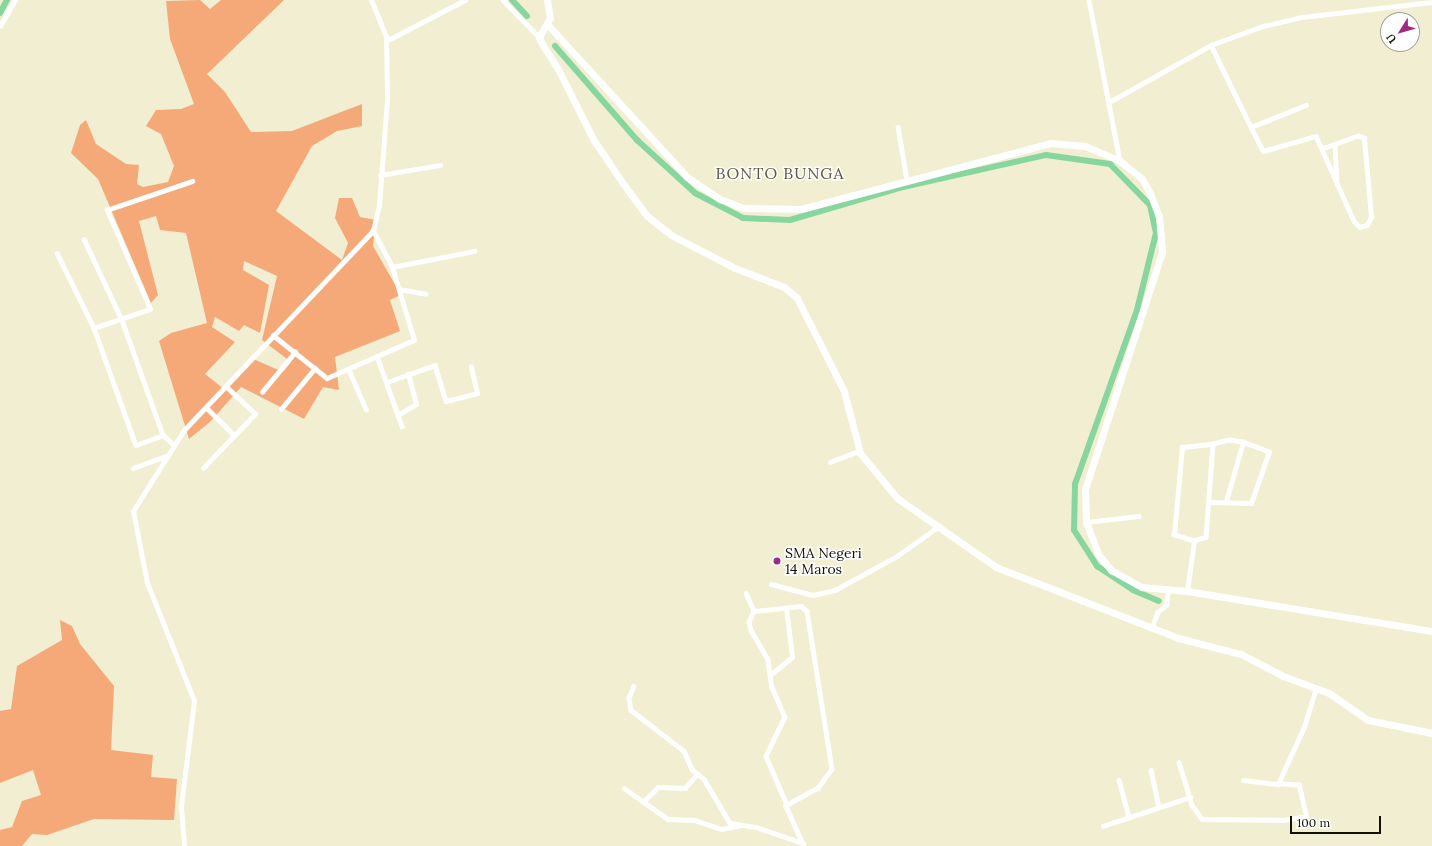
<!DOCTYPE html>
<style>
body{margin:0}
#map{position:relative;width:1432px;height:846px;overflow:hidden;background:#f1eed1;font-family:Lora,serif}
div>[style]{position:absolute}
.forest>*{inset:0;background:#f5a978}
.canal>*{height:6px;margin:-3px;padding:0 3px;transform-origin:3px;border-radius:3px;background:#88d69f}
.street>*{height:4.5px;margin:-2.25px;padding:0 2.25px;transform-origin:2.25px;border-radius:2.25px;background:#fff}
.secondary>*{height:7px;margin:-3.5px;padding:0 3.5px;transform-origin:3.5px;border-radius:3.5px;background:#fff}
.primary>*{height:7px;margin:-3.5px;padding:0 3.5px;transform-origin:3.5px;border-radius:3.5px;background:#fff}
.dots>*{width:11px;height:11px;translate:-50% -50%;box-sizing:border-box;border:2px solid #fff;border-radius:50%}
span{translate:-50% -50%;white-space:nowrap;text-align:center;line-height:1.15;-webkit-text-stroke:3px #fff;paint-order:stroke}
.poi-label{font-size:14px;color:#121107}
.left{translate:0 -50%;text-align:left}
.quarter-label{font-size:16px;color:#5a583f;letter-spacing:1px}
.north{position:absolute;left:1380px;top:12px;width:40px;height:40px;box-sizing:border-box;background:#fff;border:1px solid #a0a09c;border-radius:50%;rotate:233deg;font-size:11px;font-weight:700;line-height:16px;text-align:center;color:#121107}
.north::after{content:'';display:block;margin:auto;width:14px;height:18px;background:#9e2a84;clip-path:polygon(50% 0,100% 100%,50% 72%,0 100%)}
.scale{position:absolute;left:1290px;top:816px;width:91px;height:18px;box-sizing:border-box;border:2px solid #121107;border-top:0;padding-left:5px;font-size:12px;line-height:14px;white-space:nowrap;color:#121107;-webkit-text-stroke:3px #fff;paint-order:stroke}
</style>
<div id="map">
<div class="forest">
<i style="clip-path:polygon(evenodd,200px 0,210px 9px,221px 0,284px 0,207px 74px,225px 92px,251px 132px,292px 131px,362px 104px,362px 126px,337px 131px,312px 146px,276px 211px,342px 260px,348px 243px,335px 218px,339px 198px,352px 198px,360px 217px,376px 220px,373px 246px,401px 295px,390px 300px,400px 331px,335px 357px,339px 390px,323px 387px,304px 419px,241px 387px,211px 421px,189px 439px,159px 341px,171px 333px,207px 323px,186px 233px,160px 230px,156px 216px,139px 221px,158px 295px,151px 303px,98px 179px,71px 153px,80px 125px,86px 120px,96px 144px,126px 164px,139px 165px,137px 184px,143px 187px,168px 182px,174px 166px,161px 134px,146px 126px,156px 110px,181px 109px,194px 104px,170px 39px,166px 1px,200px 0,244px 261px,277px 276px,262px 340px,291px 362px,283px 372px,251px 358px,224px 389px,205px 374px,235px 342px,212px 327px,215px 317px,239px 331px,244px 325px,260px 333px,269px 285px,243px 270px,244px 261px)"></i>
<i style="clip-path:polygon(60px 620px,72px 626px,80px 644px,114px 686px,111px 750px,153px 755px,151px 777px,177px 779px,174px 820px,94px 819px,47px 835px,32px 834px,22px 846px,0 846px,0 830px,12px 827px,22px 801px,41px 795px,33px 770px,0 783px,0 711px,11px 709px,17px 666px,62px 640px)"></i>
</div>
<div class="canal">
<i style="left:512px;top:0;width:22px;rotate:47deg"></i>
<i style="left:0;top:13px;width:15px;rotate:-62deg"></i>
<i style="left:555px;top:46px;width:125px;rotate:48.9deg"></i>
<i style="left:637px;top:140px;width:79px;rotate:42.4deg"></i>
<i style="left:695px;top:193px;width:54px;rotate:27.5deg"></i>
<i style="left:743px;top:218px;width:47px;rotate:2.4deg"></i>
<i style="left:790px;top:220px;width:118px;rotate:-16.3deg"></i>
<i style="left:903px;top:187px;width:147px;rotate:-12.6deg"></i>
<i style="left:1046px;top:155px;width:65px;rotate:8deg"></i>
<i style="left:1110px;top:164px;width:57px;rotate:45.7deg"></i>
<i style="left:1150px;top:205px;width:29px;rotate:78deg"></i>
<i style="left:1156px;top:233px;width:79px;rotate:103.9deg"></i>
<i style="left:1137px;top:310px;width:185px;rotate:109.6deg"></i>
<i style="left:1075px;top:484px;width:46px;rotate:91.2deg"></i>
<i style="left:1074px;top:530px;width:43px;rotate:57.4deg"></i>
<i style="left:1097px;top:566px;width:43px;rotate:33.7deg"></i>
<i style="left:1133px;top:590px;width:28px;rotate:23deg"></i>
</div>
<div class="street">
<i style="left:503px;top:0;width:52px;rotate:45.8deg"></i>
<i style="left:1089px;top:0;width:164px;rotate:79.1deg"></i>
<i style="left:0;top:26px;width:30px;rotate:-60deg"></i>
<i style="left:386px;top:41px;width:89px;rotate:-27.4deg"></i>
<i style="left:1211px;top:45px;width:91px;rotate:64deg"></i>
<i style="left:1251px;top:127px;width:59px;rotate:-21.8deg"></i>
<i style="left:1111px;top:101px;width:115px;rotate:-29.2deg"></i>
<i style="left:1211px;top:45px;width:55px;rotate:-20.1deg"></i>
<i style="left:1263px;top:26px;width:40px;rotate:-13deg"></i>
<i style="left:1302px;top:17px;width:131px;rotate:-6.6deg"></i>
<i style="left:898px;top:127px;width:54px;rotate:80.4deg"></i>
<i style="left:1251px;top:127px;width:27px;rotate:63deg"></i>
<i style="left:1263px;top:151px;width:55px;rotate:-15.8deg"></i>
<i style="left:1316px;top:136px;width:93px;rotate:65.9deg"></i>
<i style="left:1354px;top:221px;width:8px;rotate:45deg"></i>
<i style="left:1360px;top:227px;width:7px;rotate:-16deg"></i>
<i style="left:1367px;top:225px;width:9px;rotate:-63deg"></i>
<i style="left:1371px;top:217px;width:79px;rotate:-95.1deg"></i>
<i style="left:1364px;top:138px;width:6px;rotate:-162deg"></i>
<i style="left:1358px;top:136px;width:37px;rotate:160deg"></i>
<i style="left:1335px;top:145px;width:34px;rotate:87deg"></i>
<i style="left:380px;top:175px;width:61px;rotate:-9.5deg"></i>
<i style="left:84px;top:239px;width:89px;rotate:64.9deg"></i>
<i style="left:122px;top:320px;width:122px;rotate:70.4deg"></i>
<i style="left:163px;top:435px;width:13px;rotate:42deg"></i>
<i style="left:57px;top:253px;width:84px;rotate:63.7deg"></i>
<i style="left:94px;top:328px;width:124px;rotate:70.3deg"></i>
<i style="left:136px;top:445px;width:29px;rotate:-20deg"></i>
<i style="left:392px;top:267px;width:84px;rotate:-11deg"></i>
<i style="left:399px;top:289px;width:27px;rotate:10deg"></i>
<i style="left:94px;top:328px;width:59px;rotate:-18.7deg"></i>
<i style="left:150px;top:309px;width:108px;rotate:-113.5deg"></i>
<i style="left:107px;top:210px;width:90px;rotate:-18.8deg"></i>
<i style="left:273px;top:335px;width:69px;rotate:38.5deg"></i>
<i style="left:327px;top:378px;width:95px;rotate:-23.6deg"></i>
<i style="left:414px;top:340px;width:76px;rotate:-106.8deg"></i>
<i style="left:392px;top:267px;width:41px;rotate:-117.8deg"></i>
<i style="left:377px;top:356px;width:63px;rotate:70.4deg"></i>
<i style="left:398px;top:415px;width:21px;rotate:-31deg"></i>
<i style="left:416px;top:404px;width:31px;rotate:-105deg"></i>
<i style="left:349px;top:370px;width:43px;rotate:66.4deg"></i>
<i style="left:387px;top:382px;width:51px;rotate:-19.5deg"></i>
<i style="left:435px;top:365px;width:38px;rotate:73deg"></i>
<i style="left:446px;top:401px;width:32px;rotate:-14deg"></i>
<i style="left:477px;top:393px;width:27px;rotate:-103deg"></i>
<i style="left:262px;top:392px;width:52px;rotate:-50.5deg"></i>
<i style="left:207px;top:408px;width:38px;rotate:45deg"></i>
<i style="left:281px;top:409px;width:53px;rotate:-50.3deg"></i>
<i style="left:398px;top:415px;width:12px;rotate:70deg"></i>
<i style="left:830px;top:462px;width:31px;rotate:-21deg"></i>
<i style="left:133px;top:468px;width:35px;rotate:-20deg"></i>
<i style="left:203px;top:468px;width:75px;rotate:-46.1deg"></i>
<i style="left:255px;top:414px;width:40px;rotate:-137deg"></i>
<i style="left:1226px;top:501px;width:61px;rotate:-73.9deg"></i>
<i style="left:1211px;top:502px;width:40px;rotate:1.4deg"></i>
<i style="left:1251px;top:503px;width:54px;rotate:-70.6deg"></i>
<i style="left:1269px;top:452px;width:28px;rotate:-159deg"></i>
<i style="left:1243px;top:442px;width:14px;rotate:-172deg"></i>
<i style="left:1229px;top:440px;width:16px;rotate:166deg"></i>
<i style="left:1086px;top:522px;width:53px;rotate:-6.5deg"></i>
<i style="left:771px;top:584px;width:43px;rotate:14.7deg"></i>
<i style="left:813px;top:595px;width:23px;rotate:-13deg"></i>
<i style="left:835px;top:590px;width:71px;rotate:-28.7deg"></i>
<i style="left:897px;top:556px;width:52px;rotate:-35.5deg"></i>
<i style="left:1187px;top:591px;width:50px;rotate:-82deg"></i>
<i style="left:1194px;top:541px;width:21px;rotate:-163deg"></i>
<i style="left:1174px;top:535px;width:88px;rotate:-84.8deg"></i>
<i style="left:1182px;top:447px;width:31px;rotate:-6deg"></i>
<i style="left:1213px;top:444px;width:93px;rotate:94.3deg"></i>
<i style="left:1206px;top:537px;width:13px;rotate:162deg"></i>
<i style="left:746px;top:593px;width:20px;rotate:66deg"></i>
<i style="left:754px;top:611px;width:47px;rotate:-6.1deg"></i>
<i style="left:801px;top:606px;width:8px;rotate:40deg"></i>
<i style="left:807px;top:611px;width:160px;rotate:81deg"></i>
<i style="left:832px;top:769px;width:24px;rotate:126deg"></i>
<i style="left:818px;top:788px;width:37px;rotate:151deg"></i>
<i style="left:786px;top:806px;width:44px;rotate:65.8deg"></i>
<i style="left:754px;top:611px;width:12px;rotate:114deg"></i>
<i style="left:749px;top:622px;width:8px;rotate:76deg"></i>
<i style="left:751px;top:630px;width:34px;rotate:60deg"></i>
<i style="left:768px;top:660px;width:27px;rotate:82deg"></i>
<i style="left:772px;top:687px;width:33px;rotate:67deg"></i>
<i style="left:785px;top:717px;width:43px;rotate:116deg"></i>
<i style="left:766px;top:756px;width:53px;rotate:66.8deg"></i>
<i style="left:1152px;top:628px;width:16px;rotate:-72deg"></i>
<i style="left:1157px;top:613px;width:12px;rotate:-42deg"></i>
<i style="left:1166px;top:605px;width:16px;rotate:-83deg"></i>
<i style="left:770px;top:675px;width:28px;rotate:-39deg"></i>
<i style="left:792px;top:657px;width:49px;rotate:-97deg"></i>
<i style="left:634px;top:686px;width:13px;rotate:113deg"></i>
<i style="left:629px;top:698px;width:12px;rotate:81deg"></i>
<i style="left:631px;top:710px;width:67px;rotate:37.7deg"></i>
<i style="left:684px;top:751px;width:20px;rotate:66deg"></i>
<i style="left:692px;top:769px;width:16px;rotate:40deg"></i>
<i style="left:704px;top:779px;width:51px;rotate:59.4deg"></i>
<i style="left:730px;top:823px;width:26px;rotate:9deg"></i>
<i style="left:756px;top:827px;width:50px;rotate:18.8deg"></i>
<i style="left:1179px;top:762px;width:45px;rotate:73.2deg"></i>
<i style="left:1192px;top:805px;width:17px;rotate:54deg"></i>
<i style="left:1202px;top:819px;width:82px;rotate:0.7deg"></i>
<i style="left:1284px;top:820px;width:22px;rotate:-10deg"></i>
<i style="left:1306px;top:816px;width:32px;rotate:-103deg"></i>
<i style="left:1299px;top:785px;width:21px;rotate:-177deg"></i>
<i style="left:1151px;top:770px;width:38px;rotate:78deg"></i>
<i style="left:1119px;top:780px;width:39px;rotate:75deg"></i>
<i style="left:1243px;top:780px;width:35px;rotate:7deg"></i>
<i style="left:1278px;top:784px;width:63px;rotate:-65.5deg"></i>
<i style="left:1304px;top:727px;width:41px;rotate:-72.9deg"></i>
<i style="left:624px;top:788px;width:54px;rotate:35.2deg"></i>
<i style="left:668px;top:819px;width:26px;rotate:2deg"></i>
<i style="left:694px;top:820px;width:29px;rotate:18deg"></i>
<i style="left:722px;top:829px;width:16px;rotate:-11deg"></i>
<i style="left:645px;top:800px;width:18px;rotate:-45deg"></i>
<i style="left:658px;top:787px;width:27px;rotate:2deg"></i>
<i style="left:685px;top:788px;width:18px;rotate:-49deg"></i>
<i style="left:1103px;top:826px;width:92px;rotate:-18.4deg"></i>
<i style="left:184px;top:846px;width:40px;rotate:-94.3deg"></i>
<i style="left:181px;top:806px;width:106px;rotate:-82.9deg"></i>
<i style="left:194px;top:701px;width:127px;rotate:-111.7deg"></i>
<i style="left:147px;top:583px;width:73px;rotate:-101deg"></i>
<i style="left:133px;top:511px;width:96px;rotate:-57.8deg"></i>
<i style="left:184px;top:430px;width:274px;rotate:-46.5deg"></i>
<i style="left:373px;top:231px;width:26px;rotate:-77deg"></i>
<i style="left:379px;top:206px;width:107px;rotate:-85.7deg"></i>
<i style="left:387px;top:99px;width:62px;rotate:-90.9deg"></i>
<i style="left:386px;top:37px;width:40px;rotate:-112deg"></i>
</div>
<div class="secondary">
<i style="left:547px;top:24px;width:207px;rotate:47.5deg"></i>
<i style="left:687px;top:177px;width:40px;rotate:34deg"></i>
<i style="left:720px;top:199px;width:25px;rotate:21deg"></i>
<i style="left:743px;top:208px;width:58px;rotate:1deg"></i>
<i style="left:801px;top:209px;width:258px;rotate:-14.8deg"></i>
<i style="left:1050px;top:143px;width:35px;rotate:5deg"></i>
<i style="left:1085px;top:146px;width:38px;rotate:23deg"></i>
<i style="left:1120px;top:161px;width:28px;rotate:39deg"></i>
<i style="left:1142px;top:179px;width:16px;rotate:60deg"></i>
<i style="left:1150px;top:193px;width:25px;rotate:69deg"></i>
<i style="left:1159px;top:216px;width:36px;rotate:85deg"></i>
<i style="left:1162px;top:252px;width:249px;rotate:108deg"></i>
<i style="left:1085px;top:489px;width:33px;rotate:88deg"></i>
<i style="left:1086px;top:522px;width:34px;rotate:69deg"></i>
<i style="left:1098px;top:554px;width:21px;rotate:51deg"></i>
<i style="left:1111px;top:570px;width:35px;rotate:29deg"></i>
<i style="left:1142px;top:587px;width:45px;rotate:5.1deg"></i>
<i style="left:1187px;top:591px;width:248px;rotate:9.3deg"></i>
</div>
<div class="primary">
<i style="left:547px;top:0;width:18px;rotate:81deg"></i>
<i style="left:550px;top:18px;width:22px;rotate:120deg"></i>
<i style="left:539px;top:37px;width:5px;rotate:68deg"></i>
<i style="left:541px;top:42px;width:32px;rotate:58deg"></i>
<i style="left:558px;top:69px;width:78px;rotate:63.4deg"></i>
<i style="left:593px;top:139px;width:52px;rotate:56deg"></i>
<i style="left:622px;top:182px;width:42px;rotate:53.7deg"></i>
<i style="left:647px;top:216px;width:31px;rotate:38deg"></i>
<i style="left:671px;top:235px;width:72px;rotate:27.3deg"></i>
<i style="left:735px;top:268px;width:53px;rotate:21.2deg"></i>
<i style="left:784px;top:287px;width:17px;rotate:40deg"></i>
<i style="left:797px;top:298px;width:104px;rotate:63.2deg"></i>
<i style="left:844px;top:391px;width:64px;rotate:75.5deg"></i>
<i style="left:860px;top:453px;width:58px;rotate:50.6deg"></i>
<i style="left:897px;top:498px;width:121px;rotate:34.9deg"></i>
<i style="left:996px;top:567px;width:195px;rotate:21.3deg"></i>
<i style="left:1178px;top:638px;width:65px;rotate:14.3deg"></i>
<i style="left:1241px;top:654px;width:47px;rotate:27.6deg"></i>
<i style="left:1283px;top:676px;width:49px;rotate:20.3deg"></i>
<i style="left:1329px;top:693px;width:47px;rotate:34.7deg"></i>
<i style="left:1368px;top:720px;width:65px;rotate:11.5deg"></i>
</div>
<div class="dots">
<i style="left:777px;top:561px;background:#9e2a84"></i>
</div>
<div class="poi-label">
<span class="left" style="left:785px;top:561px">SMA Negeri<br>14 Maros</span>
</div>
<div class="quarter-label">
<span style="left:780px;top:173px">BONTO BUNGA</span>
</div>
<div class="north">U</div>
<div class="scale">100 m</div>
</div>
